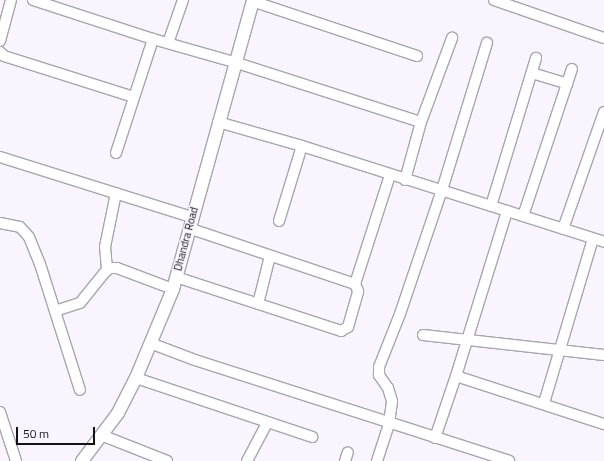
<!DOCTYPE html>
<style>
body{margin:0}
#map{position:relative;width:604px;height:461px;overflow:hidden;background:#faf4ff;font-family:"Titillium Web",sans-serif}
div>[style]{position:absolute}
.roads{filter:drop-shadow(1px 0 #a9a4ae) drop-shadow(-1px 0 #a9a4ae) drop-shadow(0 1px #a9a4ae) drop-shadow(0 -1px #a9a4ae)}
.minor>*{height:10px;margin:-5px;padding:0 5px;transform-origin:5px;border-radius:5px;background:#fff}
.tertiary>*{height:12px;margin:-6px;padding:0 6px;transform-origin:6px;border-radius:6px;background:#fff}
span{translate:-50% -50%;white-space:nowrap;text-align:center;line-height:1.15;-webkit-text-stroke:3px #faf4ff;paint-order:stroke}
.street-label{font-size:11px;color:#141215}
.scale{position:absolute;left:16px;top:427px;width:79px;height:18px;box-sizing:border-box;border:2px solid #141215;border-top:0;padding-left:5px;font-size:12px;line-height:14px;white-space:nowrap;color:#141215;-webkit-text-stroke:3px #faf4ff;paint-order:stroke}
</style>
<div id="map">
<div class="roads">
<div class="minor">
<i style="left:33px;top:0;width:126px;rotate:18deg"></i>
<i style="left:153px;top:39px;width:84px;rotate:15.9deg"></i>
<i style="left:234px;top:62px;width:196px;rotate:17.8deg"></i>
<i style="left:494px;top:0;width:116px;rotate:19.1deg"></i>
<i style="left:252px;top:1px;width:174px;rotate:18.4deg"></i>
<i style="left:0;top:41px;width:42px;rotate:-75deg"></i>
<i style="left:168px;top:43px;width:46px;rotate:-70.8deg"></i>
<i style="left:0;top:52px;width:6px;rotate:45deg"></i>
<i style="left:4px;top:56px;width:136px;rotate:17.5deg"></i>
<i style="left:532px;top:73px;width:37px;rotate:17deg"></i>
<i style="left:218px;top:122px;width:87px;rotate:15.9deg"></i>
<i style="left:302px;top:146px;width:317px;rotate:17.6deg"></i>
<i style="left:116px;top:153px;width:120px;rotate:-72deg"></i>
<i style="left:0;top:157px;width:201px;rotate:17.4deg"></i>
<i style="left:405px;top:180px;width:60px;rotate:-74.6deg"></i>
<i style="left:421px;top:122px;width:90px;rotate:-69.7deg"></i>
<i style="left:491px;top:206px;width:155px;rotate:-73.1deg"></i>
<i style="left:523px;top:216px;width:155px;rotate:-71.6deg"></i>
<i style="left:279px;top:221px;width:78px;rotate:-73deg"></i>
<i style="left:0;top:223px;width:20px;rotate:11deg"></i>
<i style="left:20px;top:227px;width:13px;rotate:48deg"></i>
<i style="left:29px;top:237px;width:29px;rotate:68deg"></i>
<i style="left:40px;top:264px;width:132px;rotate:72.4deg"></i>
<i style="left:563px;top:229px;width:124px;rotate:-70.7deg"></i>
<i style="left:107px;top:269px;width:22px;rotate:-95deg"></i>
<i style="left:105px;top:247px;width:55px;rotate:-78.5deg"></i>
<i style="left:176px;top:277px;width:174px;rotate:18.1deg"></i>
<i style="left:341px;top:331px;width:8px;rotate:-30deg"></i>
<i style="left:348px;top:327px;width:37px;rotate:-74deg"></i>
<i style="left:358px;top:291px;width:8px;rotate:-113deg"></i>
<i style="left:355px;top:284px;width:175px;rotate:-161.4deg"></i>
<i style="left:355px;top:284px;width:114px;rotate:-72.2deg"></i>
<i style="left:258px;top:304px;width:49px;rotate:-76deg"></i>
<i style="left:55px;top:311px;width:26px;rotate:-18deg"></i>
<i style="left:80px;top:303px;width:38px;rotate:-51deg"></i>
<i style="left:104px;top:273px;width:8px;rotate:-40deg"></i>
<i style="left:110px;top:268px;width:7px"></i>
<i style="left:117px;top:268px;width:60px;rotate:20.6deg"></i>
<i style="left:423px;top:335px;width:182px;rotate:6.3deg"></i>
<i style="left:150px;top:343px;width:48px;rotate:20.7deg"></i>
<i style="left:195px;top:360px;width:330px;rotate:17.8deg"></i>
<i style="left:456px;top:376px;width:156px;rotate:18deg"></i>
<i style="left:136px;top:378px;width:186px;rotate:18.5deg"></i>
<i style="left:544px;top:403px;width:171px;rotate:-73.4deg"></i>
<i style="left:0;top:412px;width:52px;rotate:71.9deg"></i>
<i style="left:101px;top:435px;width:71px;rotate:21.5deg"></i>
<i style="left:435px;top:438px;width:65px;rotate:-71.3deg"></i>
<i style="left:456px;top:376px;width:173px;rotate:-72.8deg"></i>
<i style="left:247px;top:461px;width:43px;rotate:-62.2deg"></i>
<i style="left:345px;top:461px;width:9px;rotate:-72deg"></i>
<i style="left:377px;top:461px;width:40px;rotate:-72deg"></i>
<i style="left:389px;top:423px;width:22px;rotate:-82deg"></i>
<i style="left:392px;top:401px;width:14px;rotate:-107deg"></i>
<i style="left:388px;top:388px;width:16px;rotate:-125deg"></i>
<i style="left:379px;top:375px;width:8px;rotate:-90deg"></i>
<i style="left:379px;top:367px;width:57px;rotate:-68.4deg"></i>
<i style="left:400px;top:314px;width:131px;rotate:-71.3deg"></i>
<i style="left:442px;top:190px;width:154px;rotate:-73deg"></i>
</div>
<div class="tertiary">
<i style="left:82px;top:461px;width:60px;rotate:-53.1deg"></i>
<i style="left:118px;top:413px;width:39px;rotate:-63deg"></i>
<i style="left:136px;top:378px;width:96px;rotate:-67.4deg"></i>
<i style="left:173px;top:289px;width:300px;rotate:-74.5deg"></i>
</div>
</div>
<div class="street-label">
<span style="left:186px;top:239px;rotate:-75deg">Dhandra Road</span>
</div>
<div class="scale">50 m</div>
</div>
